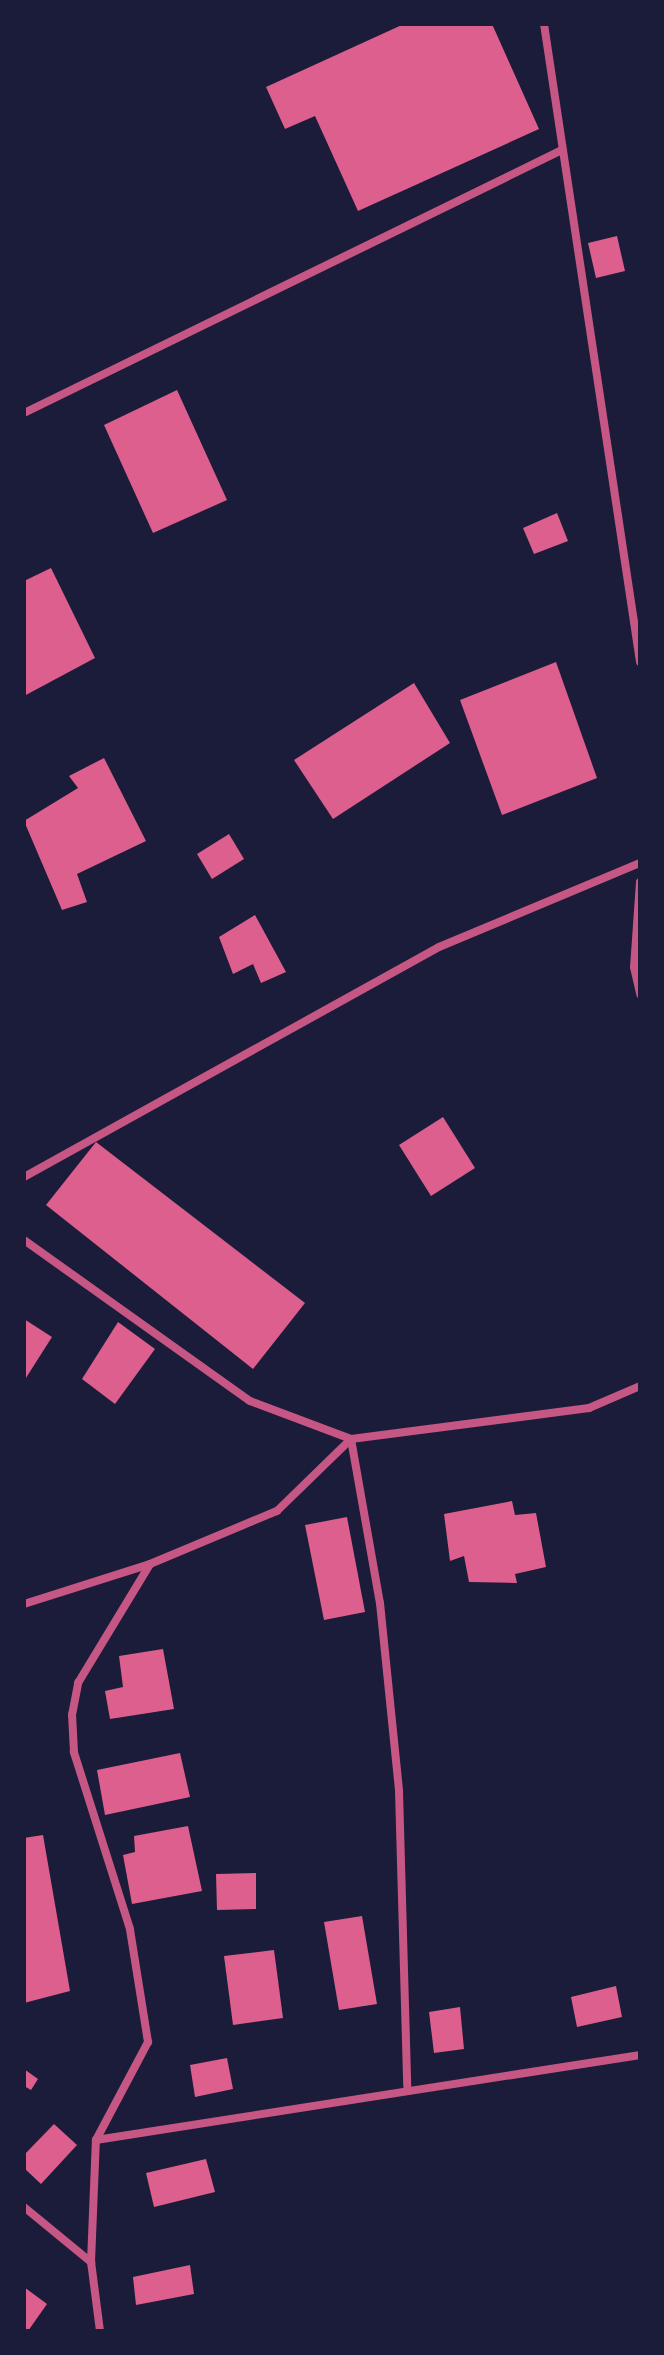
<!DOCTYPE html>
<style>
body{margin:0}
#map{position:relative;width:664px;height:2355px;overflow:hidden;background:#1b1b3a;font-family:Roboto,sans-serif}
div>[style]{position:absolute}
.building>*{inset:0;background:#dd5f8e}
.minor>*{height:8px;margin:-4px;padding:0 4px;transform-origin:4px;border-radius:4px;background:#c65784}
span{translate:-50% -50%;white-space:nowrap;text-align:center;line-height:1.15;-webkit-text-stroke:6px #1b1b3a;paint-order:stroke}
.frame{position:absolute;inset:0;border:26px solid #1b1b3a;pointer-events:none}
</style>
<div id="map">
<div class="building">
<i style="clip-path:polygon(404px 24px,492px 24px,539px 129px,358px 211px,315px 116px,285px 129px,266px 87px)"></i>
<i style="clip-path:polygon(617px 236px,625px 271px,596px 278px,588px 243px)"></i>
<i style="clip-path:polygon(177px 390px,227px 500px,153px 533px,104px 425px)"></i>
<i style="clip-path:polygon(557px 513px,568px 541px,534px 554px,523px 528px)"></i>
<i style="clip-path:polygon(51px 568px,95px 658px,24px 696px,24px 581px)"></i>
<i style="clip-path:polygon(556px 662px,597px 778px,502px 815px,460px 700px)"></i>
<i style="clip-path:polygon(414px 683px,450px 743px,333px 819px,294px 760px)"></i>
<i style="clip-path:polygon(104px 758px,146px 841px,77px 874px,87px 902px,62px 910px,24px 821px,78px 788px,69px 776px)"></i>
<i style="clip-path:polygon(229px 834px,244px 859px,212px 879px,197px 854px)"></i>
<i style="clip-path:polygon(255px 915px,286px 972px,261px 983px,253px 964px,233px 974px,219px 937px)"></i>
<i style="clip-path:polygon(443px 1117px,475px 1168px,431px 1196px,399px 1145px)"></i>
<i style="clip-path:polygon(96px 1142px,305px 1303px,253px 1369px,46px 1205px)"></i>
<i style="clip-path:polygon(24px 1319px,52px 1337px,24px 1381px)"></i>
<i style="clip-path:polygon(118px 1322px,155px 1349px,115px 1404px,82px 1379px)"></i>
<i style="clip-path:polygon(512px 1501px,515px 1515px,536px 1513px,546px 1567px,515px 1574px,517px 1583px,469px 1582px,464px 1556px,450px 1561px,444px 1514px)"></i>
<i style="clip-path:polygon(347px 1517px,365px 1612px,324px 1620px,305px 1525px)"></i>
<i style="clip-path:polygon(163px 1649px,174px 1709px,110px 1719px,105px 1691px,123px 1687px,119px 1656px)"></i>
<i style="clip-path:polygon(180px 1753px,190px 1797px,105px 1815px,97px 1770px)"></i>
<i style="clip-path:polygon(188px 1826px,202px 1891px,132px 1904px,123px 1855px,135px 1852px,134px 1836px)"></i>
<i style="clip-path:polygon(43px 1835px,70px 1991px,24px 2003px,24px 1838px)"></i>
<i style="clip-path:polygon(256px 1873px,256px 1909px,217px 1910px,216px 1874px)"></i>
<i style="clip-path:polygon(362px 1916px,377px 2004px,339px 2010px,324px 1922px)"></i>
<i style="clip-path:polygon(274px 1950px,283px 2018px,233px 2025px,224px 1956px)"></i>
<i style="clip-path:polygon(616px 1986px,622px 2017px,577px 2027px,571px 1997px)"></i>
<i style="clip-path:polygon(460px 2007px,464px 2049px,434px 2053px,429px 2012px)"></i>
<i style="clip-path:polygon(227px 2058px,233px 2089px,195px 2097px,190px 2065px)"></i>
<i style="clip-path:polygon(24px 2069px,38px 2079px,31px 2090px,24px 2086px)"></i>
<i style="clip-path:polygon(54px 2124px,77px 2145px,41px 2184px,24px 2168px,24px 2155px)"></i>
<i style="clip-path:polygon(206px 2159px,215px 2192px,154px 2207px,146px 2173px)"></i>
<i style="clip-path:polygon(190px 2265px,194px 2294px,136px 2305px,133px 2277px)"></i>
<i style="clip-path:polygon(24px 2287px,47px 2304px,28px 2331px,24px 2331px)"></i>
</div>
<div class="minor">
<i style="left:544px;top:24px;width:645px;rotate:81.44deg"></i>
<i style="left:24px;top:413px;width:599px;rotate:-26.05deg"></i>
<i style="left:640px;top:882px;width:85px;rotate:94deg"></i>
<i style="left:634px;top:967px;width:28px;rotate:77deg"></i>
<i style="left:24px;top:1177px;width:474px;rotate:-29deg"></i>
<i style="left:439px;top:947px;width:218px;rotate:-22.7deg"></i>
<i style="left:24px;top:1240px;width:277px;rotate:35.5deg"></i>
<i style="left:250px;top:1401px;width:108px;rotate:20.6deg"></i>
<i style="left:351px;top:1439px;width:167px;rotate:80deg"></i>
<i style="left:380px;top:1603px;width:189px;rotate:84.2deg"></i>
<i style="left:399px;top:1791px;width:295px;rotate:88.4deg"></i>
<i style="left:24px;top:1604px;width:132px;rotate:-17.6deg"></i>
<i style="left:150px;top:1564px;width:138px;rotate:-22.7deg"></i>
<i style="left:277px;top:1511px;width:103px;rotate:-44.2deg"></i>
<i style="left:351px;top:1439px;width:240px;rotate:-7.4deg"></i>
<i style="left:589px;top:1408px;width:56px;rotate:-23.3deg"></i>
<i style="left:96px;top:2140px;width:551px;rotate:-8.88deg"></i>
<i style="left:24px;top:2207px;width:87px;rotate:39.4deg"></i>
<i style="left:100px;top:2331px;width:70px;rotate:-97.4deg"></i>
<i style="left:91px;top:2262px;width:122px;rotate:-87.7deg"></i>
<i style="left:96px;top:2140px;width:111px;rotate:-62deg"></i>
<i style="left:148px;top:2042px;width:114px;rotate:-99.1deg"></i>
<i style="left:130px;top:1929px;width:186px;rotate:-107.6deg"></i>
<i style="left:74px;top:1752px;width:37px;rotate:-93deg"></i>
<i style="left:72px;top:1715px;width:33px;rotate:-79deg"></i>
<i style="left:78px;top:1683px;width:139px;rotate:-58.8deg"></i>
</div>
<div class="frame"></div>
</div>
